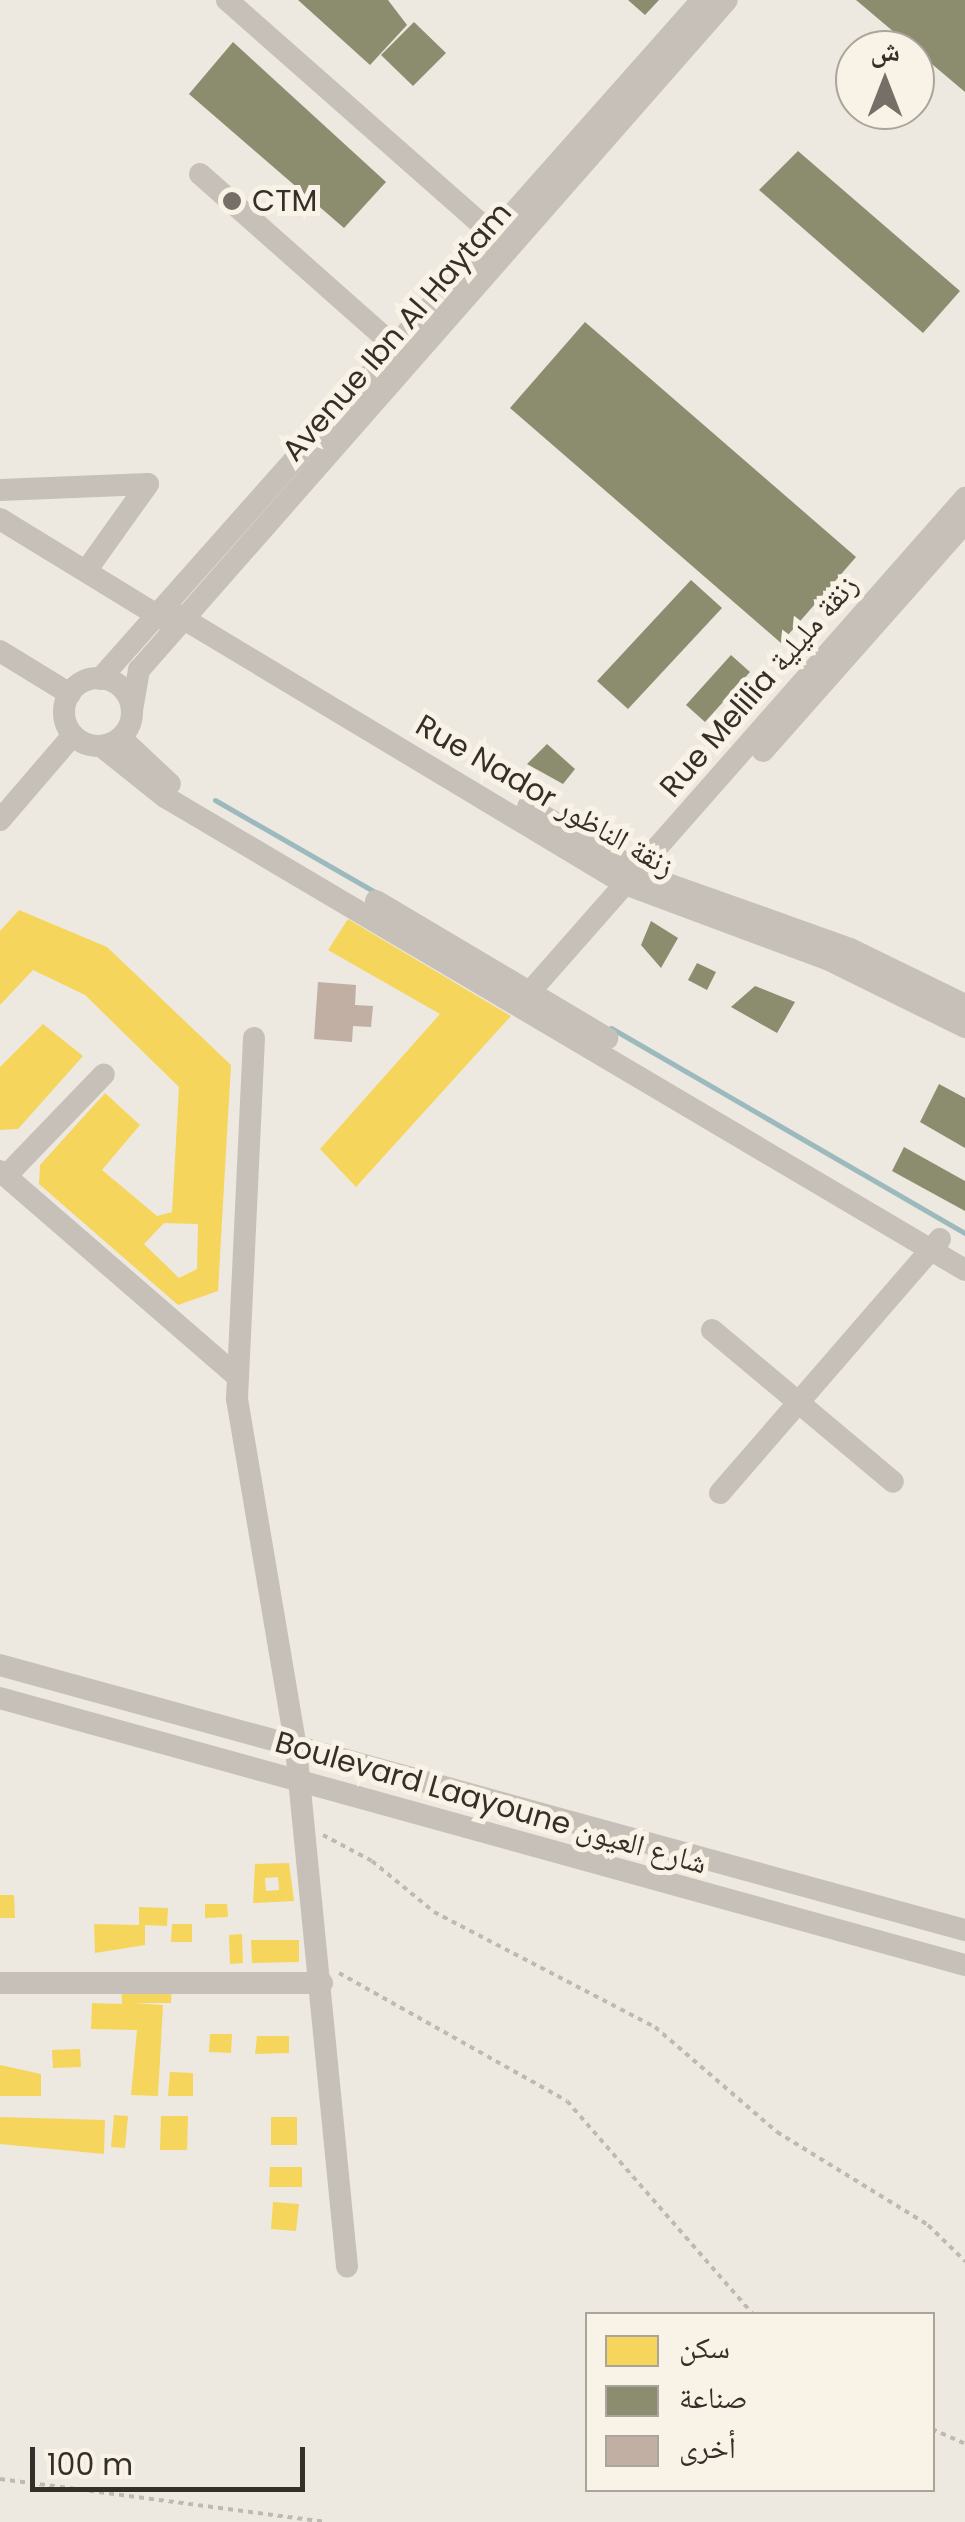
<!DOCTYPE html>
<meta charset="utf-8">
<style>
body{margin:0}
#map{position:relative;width:965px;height:2522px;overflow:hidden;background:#ede9e0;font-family:Poppins,"Noto Naskh Arabic",sans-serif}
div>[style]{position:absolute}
.homes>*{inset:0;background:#f6d55c}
.industry>*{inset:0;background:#8c8c6e}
.stream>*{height:5px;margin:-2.5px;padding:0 2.5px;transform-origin:2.5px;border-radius:2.5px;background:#9cbabe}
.building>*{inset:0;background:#c0afa2}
.path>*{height:4px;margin-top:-2px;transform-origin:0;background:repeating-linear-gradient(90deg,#beb9b2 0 5px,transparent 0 10px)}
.minor>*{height:22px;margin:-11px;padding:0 11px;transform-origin:11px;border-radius:11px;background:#c6c0b9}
.minor>.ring{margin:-11px;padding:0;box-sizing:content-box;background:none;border:22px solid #c6c0b9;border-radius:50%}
.dots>*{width:28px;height:28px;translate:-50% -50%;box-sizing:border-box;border:5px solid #f9f3e7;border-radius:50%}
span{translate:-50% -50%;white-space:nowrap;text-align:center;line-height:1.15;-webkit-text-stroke:10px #f9f3e7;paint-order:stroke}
.poi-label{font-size:30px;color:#362e28}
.left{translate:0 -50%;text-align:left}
.street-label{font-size:30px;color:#362e28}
.legend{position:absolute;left:585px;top:2312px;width:350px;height:180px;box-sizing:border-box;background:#f9f3e7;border:2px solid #aba49b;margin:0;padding:12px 18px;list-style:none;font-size:30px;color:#362e28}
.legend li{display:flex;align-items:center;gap:20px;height:50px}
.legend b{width:50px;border:2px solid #aba49b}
.north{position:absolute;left:835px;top:30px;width:100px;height:100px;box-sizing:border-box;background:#f9f3e7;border:2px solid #aba49b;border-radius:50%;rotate:0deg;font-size:28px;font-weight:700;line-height:40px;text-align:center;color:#362e28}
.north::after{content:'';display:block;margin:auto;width:35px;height:45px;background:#766f68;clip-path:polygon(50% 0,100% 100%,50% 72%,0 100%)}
.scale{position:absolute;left:30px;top:2447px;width:275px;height:45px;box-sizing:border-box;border:5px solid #362e28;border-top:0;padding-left:12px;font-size:30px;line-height:35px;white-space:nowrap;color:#362e28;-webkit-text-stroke:8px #f9f3e7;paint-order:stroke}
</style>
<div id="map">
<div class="homes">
<i style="clip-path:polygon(evenodd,19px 910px,107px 947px,231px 1065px,218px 1291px,178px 1305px,39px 1184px,40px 1165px,105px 1093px,140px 1125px,102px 1170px,157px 1216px,172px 1212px,179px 1087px,85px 995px,33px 970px,0 1005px,0 931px,19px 910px,164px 1223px,198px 1224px,197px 1269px,179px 1278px,144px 1244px,164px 1223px)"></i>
<i style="clip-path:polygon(348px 919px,511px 1016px,356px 1187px,320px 1149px,440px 1014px,328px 950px)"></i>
<i style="clip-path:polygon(43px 1024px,83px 1056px,18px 1129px,0 1130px,0 1067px)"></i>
<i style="clip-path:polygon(evenodd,289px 1863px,294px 1901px,253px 1903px,255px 1864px,289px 1863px,278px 1877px,279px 1890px,266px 1891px,265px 1878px,278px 1877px)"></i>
<i style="clip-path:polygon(0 1895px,14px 1895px,15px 1918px,0 1918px)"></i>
<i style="clip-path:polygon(205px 1904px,227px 1904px,228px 1917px,205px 1918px)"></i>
<i style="clip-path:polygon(139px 1907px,168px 1908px,167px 1926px,145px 1925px,145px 1945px,95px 1953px,94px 1924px,139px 1925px)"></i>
<i style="clip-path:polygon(172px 1924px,192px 1924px,192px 1942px,171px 1942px)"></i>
<i style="clip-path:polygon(242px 1934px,243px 1963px,230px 1964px,229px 1935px)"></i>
<i style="clip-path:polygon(251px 1940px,299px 1940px,299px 1962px,252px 1963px)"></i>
<i style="clip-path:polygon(121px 1981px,172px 1981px,171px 2003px,133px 2003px,163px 2005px,158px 2096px,131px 2095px,137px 2030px,91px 2029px,92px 2003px,122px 2004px)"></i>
<i style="clip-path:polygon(210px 2034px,232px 2034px,231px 2053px,209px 2052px)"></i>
<i style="clip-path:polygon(257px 2036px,289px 2036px,289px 2053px,255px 2054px)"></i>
<i style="clip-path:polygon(80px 2049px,81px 2067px,53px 2068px,52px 2050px)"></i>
<i style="clip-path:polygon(0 2065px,41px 2074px,41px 2096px,0 2096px)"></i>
<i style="clip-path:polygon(170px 2072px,193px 2073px,193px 2096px,168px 2096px)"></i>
<i style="clip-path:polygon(114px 2115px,128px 2116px,125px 2148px,111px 2147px)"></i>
<i style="clip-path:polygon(161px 2116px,188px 2116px,187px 2150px,160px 2150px)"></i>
<i style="clip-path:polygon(0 2117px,105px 2120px,104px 2154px,0 2144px)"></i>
<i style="clip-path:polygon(271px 2117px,297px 2117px,297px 2145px,271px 2145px)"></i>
<i style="clip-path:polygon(270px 2167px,302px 2167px,302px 2187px,269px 2187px)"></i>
<i style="clip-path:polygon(273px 2202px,299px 2204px,296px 2231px,271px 2229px)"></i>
</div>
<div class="industry">
<i style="clip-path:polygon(298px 0,388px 0,407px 25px,370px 65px)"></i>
<i style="clip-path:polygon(628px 0,659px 0,645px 15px)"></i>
<i style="clip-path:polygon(856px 0,965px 0,965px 92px)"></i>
<i style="clip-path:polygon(414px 22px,446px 53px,413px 86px,381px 55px)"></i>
<i style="clip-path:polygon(233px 42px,386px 182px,344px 228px,189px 94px)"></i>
<i style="clip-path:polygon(798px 151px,960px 291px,923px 333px,759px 190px)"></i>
<i style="clip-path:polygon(585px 322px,856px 557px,781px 643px,510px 408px)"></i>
<i style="clip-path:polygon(691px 580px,722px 608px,628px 709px,597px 681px)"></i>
<i style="clip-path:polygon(731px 655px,750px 672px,705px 722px,686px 705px)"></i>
<i style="clip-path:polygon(547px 744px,575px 769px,563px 784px,527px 764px)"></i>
<i style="clip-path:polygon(651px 921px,678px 938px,661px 968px,641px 945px)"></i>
<i style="clip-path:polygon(697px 963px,716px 972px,707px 990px,688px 980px)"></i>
<i style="clip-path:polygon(755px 986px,795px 1002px,777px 1033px,731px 1007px)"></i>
<i style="clip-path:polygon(939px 1084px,965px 1098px,965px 1148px,920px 1122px)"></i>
<i style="clip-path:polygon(904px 1147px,965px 1181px,965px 1211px,892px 1171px)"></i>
</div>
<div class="stream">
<i style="left:215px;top:800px;width:187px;rotate:29.9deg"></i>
<i style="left:611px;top:1028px;width:409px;rotate:30.1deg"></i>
</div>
<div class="building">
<i style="clip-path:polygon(318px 982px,356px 985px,355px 1005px,373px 1006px,371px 1027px,353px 1026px,352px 1042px,314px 1039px)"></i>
</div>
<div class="path">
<i style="left:323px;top:1835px;width:55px;rotate:28deg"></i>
<i style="left:372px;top:1861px;width:80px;rotate:39.4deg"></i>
<i style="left:434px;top:1912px;width:249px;rotate:27.5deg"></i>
<i style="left:655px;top:2027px;width:161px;rotate:40.7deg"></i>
<i style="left:777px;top:2132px;width:177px;rotate:31.6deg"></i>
<i style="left:928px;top:2225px;width:52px;rotate:44.2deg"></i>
<i style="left:339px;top:1973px;width:261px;rotate:29.3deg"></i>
<i style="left:567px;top:2101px;width:283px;rotate:48.9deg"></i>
<i style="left:932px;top:2429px;width:36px;rotate:24deg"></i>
<i style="left:0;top:2479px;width:329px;rotate:7.5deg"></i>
</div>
<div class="minor">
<i style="left:227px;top:0;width:373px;rotate:41.4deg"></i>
<i style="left:200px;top:174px;width:264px;rotate:41.5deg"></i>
<i style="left:0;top:490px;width:148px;rotate:-2.3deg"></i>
<i style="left:148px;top:484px;width:107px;rotate:125.5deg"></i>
<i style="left:0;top:519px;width:199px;rotate:31.5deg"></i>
<i style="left:174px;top:613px;width:526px;rotate:31deg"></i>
<i style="left:625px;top:884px;width:218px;rotate:20.4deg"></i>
<i style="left:829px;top:960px;width:152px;rotate:26.2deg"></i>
<i style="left:0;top:651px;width:82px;rotate:31.6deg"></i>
<i class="ring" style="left:64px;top:678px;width:46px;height:46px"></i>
<i style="left:100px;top:679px;width:907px;rotate:-48.44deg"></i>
<i style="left:132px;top:710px;width:41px;rotate:-80.1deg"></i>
<i style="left:139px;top:670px;width:891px;rotate:-48.73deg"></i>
<i style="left:121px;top:738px;width:67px;rotate:43.2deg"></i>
<i style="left:101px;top:746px;width:82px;rotate:38.6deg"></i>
<i style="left:165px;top:797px;width:929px;rotate:30.59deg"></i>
<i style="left:763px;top:751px;width:305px;rotate:-48.5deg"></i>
<i style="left:528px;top:807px;width:142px;rotate:30deg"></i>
<i style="left:651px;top:878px;width:211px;rotate:19.6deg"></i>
<i style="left:850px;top:949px;width:128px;rotate:26deg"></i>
<i style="left:0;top:820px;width:112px;rotate:-49.3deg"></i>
<i style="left:376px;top:901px;width:269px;rotate:30.7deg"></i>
<i style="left:521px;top:1002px;width:672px;rotate:-48.62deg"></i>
<i style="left:254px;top:1038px;width:361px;rotate:92.7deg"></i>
<i style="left:237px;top:1399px;width:355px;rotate:80.4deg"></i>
<i style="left:296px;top:1749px;width:520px;rotate:84.37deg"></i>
<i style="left:0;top:1171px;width:315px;rotate:40.9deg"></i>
<i style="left:6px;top:1176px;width:141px;rotate:-46.1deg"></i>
<i style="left:712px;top:1330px;width:236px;rotate:40deg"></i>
<i style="left:720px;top:1493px;width:336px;rotate:-49.1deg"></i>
<i style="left:0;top:1665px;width:1001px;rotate:15.36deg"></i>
<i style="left:0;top:1698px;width:1001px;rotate:15.47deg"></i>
<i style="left:0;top:1983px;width:322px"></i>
</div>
<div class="dots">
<i style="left:232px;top:201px;background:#766f68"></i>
</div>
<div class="poi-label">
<span class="left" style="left:252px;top:201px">CTM</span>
</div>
<div class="street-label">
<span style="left:397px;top:332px;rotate:-49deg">Avenue Ibn Al Haytam</span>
<span style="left:759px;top:686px;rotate:-49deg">Rue Melilia زنقة مليلية</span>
<span style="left:545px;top:796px;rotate:30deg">Rue Nador زنقة الناظور</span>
<span style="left:491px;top:1803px;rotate:16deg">Boulevard Laayoune شارع العيون</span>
</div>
<ul class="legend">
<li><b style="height:28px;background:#f6d55c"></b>سكن</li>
<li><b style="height:28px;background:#8c8c6e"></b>صناعة</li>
<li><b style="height:28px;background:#c0afa2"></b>أخرى</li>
</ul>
<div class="north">ش</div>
<div class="scale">100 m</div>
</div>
